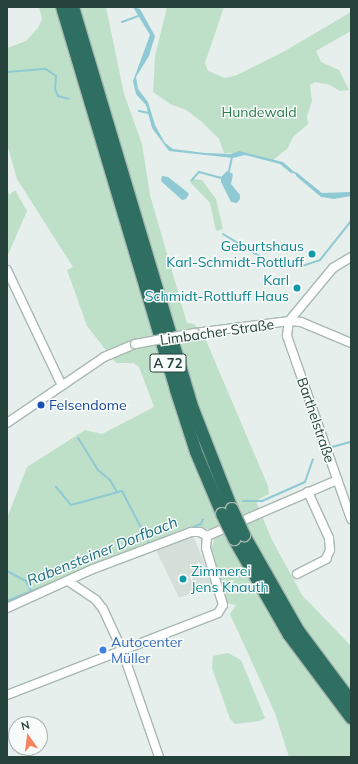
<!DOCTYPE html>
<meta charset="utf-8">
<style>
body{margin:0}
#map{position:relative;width:358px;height:764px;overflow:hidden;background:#e6efeb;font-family:Mulish,sans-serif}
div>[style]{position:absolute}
.built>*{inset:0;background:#d4dfda}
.green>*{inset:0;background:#bfe0c8}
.water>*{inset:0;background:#8ec9d4}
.stream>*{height:2px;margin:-1px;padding:0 1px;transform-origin:1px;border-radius:1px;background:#8ec9d4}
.roads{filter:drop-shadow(1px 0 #a8b8b2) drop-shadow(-1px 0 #a8b8b2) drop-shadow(0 1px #a8b8b2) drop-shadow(0 -1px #a8b8b2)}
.minor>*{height:8px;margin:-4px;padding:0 4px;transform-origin:4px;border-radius:4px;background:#fff}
.highway>*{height:12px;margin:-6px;padding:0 6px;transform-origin:6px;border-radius:6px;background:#2f6f62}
.bridges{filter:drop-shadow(1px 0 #a8b8b2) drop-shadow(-1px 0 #a8b8b2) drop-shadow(0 1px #a8b8b2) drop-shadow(0 -1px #a8b8b2)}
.minor-bridge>*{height:8px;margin:-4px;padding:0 4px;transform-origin:4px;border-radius:4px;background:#fff}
.highway-bridge>*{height:12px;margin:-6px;padding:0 6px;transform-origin:6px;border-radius:6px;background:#2f6f62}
.dots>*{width:11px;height:11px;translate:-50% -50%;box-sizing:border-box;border:2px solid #f7fbf9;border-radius:50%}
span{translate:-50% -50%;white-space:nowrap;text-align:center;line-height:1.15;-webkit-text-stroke:3px #f7fbf9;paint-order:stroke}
.shield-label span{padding:1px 3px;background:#f7fbf9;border:1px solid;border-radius:3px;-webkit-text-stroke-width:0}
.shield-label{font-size:13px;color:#24423a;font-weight:700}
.park-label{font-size:14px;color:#2d7a4b}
.culture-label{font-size:14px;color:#0d838f}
.right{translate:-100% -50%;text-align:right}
.left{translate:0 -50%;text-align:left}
.street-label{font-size:14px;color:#24423a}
.transit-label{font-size:14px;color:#164399}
.shop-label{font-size:14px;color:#366cbe}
.water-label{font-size:15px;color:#1c6f80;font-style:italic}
.frame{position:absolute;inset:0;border:8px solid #24423a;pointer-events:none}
.north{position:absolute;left:8px;top:716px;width:40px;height:40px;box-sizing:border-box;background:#f7fbf9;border:1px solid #a3b1ad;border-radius:50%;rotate:346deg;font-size:11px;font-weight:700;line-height:16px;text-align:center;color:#24423a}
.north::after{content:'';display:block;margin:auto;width:14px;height:18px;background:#f4845f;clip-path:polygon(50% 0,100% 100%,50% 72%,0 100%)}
</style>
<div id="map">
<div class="built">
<i style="clip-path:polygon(192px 533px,213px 584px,179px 598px,155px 548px)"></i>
</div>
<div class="green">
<i style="clip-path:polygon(39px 7px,106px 7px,124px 94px,142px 144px,150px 195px,187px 323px,194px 324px,205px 338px,268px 486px,269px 494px,256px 501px,271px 538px,302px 595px,351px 646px,351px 757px,289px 757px,275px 713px,230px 614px,236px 605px,227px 603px,225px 599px,210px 553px,214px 541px,209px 529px,195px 528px,149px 543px,7px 607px,7px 518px,27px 467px,85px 430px,102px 434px,154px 407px,139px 367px,134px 363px,116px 363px,87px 326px,67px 270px,73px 267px,17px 179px,7px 144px,7px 48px,26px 41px,38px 28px,42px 19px)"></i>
<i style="clip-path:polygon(167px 7px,224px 7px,205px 63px,208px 71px,225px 78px,237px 75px,283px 52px,351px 12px,351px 31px,316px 51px,321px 62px,339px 70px,349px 90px,340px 91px,330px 85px,315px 82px,310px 85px,312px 101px,307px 116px,308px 124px,293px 137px,288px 148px,273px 160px,246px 153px,224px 153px,219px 139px,202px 122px,186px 110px,170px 104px,153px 92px,155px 56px)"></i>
<i style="clip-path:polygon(191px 179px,202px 180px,216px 199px,223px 229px,216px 231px,210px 203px,189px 181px)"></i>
<i style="clip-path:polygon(7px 184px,9px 195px,15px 190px,27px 211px,7px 257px)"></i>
<i style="clip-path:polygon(228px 653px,241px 660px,265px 718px,260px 721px,235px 724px,230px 719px,212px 668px,213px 656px)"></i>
</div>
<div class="water">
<i style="clip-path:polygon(133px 7px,140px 9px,155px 36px,149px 56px,136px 77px,138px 89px,148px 102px,155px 125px,165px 143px,173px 149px,205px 153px,231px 154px,239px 151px,283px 162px,291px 169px,292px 174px,280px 164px,245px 155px,233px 158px,169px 151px,152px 128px,146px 105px,136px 94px,133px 81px,150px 35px)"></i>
<i style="clip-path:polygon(227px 171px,233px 174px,231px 184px,240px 195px,240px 199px,237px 203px,231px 202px,221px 182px,221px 177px)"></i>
<i style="clip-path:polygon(296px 172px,322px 193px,351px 192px,351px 196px,334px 199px,321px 197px,296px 176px)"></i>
<i style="clip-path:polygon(162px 176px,168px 177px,186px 191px,189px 194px,186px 199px,182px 200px,161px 181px)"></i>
</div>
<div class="stream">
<i style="left:122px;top:22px;width:20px;rotate:-20deg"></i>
<i style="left:8px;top:72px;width:38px;rotate:-5deg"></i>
<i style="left:46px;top:69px;width:12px;rotate:35deg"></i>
<i style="left:56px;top:76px;width:13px;rotate:94deg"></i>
<i style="left:55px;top:89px;width:8px;rotate:67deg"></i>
<i style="left:58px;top:96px;width:11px;rotate:15deg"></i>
<i style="left:139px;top:111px;width:10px;rotate:11deg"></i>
<i style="left:290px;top:170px;width:9px;rotate:32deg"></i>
<i style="left:229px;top:171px;width:14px;rotate:-78deg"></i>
<i style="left:192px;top:180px;width:11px;rotate:-49deg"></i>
<i style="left:199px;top:172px;width:23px;rotate:15deg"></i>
<i style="left:223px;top:234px;width:50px;rotate:31.2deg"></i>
<i style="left:266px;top:260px;width:36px;rotate:9deg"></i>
<i style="left:302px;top:266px;width:19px;rotate:-18deg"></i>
<i style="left:320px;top:260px;width:50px;rotate:-51.5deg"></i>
<i style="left:78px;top:438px;width:38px;rotate:58deg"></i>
<i style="left:98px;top:470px;width:16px;rotate:40deg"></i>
<i style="left:110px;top:480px;width:14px;rotate:60deg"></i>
<i style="left:332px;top:447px;width:20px;rotate:-15deg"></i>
<i style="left:56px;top:487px;width:23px;rotate:50deg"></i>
<i style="left:71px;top:505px;width:53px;rotate:-15.4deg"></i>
<i style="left:122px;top:491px;width:59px;rotate:62.6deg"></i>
<i style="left:243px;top:501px;width:19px"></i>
<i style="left:262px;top:501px;width:47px;rotate:-23.8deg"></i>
<i style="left:305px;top:482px;width:24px;rotate:-71deg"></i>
<i style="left:188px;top:529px;width:14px;rotate:-21deg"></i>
<i style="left:201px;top:524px;width:5px;rotate:-68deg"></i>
<i style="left:132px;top:550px;width:42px;rotate:-21deg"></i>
<i style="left:7px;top:571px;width:21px;rotate:28deg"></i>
<i style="left:26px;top:581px;width:11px;rotate:63deg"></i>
<i style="left:7px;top:601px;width:51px;rotate:-22deg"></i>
</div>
<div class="roads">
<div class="minor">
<i style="left:7px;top:270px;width:128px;rotate:64.6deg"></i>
<i style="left:289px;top:321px;width:15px;rotate:98deg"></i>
<i style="left:287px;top:336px;width:194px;rotate:70.7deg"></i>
<i style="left:289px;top:321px;width:12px;rotate:5deg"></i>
<i style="left:301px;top:322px;width:54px;rotate:22.8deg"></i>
<i style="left:195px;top:333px;width:95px;rotate:-7.3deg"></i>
<i style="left:289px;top:321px;width:69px;rotate:-50.3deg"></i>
<i style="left:333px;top:268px;width:21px;rotate:-31deg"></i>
<i style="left:7px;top:423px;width:117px;rotate:-34.2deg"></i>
<i style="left:104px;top:357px;width:34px;rotate:-23deg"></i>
<i style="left:297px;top:574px;width:33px;rotate:-27deg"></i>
<i style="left:326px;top:559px;width:10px;rotate:-66deg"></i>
<i style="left:330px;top:550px;width:12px;rotate:-95deg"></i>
<i style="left:329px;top:538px;width:51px;rotate:-114.5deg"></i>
<i style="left:68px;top:581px;width:34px;rotate:34deg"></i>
<i style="left:96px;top:600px;width:11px;rotate:52deg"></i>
<i style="left:103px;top:609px;width:45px;rotate:65.1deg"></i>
<i style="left:122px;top:650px;width:113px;rotate:70.9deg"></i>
<i style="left:7px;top:608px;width:94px;rotate:-24.4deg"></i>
<i style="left:93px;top:569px;width:105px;rotate:-20.7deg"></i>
<i style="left:191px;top:532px;width:9px"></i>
<i style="left:200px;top:532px;width:8px;rotate:30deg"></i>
<i style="left:7px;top:695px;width:226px;rotate:-21.2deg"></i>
<i style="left:218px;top:613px;width:9px;rotate:-58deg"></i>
<i style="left:223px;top:605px;width:59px;rotate:-106.6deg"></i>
<i style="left:206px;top:548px;width:12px;rotate:-85deg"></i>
<i style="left:207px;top:536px;width:142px;rotate:-23.3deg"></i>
</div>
<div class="highway">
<i style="left:62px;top:7px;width:400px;rotate:73.4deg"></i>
<i style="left:176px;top:390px;width:65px;rotate:72.1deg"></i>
<i style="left:196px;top:452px;width:67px;rotate:67.2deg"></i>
<i style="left:73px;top:7px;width:420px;rotate:73.4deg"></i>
<i style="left:193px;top:409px;width:107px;rotate:68.7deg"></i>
<i style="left:244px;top:535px;width:109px;rotate:60.4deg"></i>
<i style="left:298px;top:630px;width:89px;rotate:53.3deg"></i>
<i style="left:234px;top:539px;width:111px;rotate:60.2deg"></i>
<i style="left:289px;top:635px;width:104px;rotate:53.2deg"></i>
</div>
</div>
<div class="bridges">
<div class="minor-bridge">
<i style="left:135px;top:344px;width:61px;rotate:-10.4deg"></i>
</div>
<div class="highway-bridge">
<i style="left:232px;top:509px;width:29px;rotate:65deg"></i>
<i style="left:222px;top:514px;width:28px;rotate:64deg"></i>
</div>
</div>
<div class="dots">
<i style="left:312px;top:254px;background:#0f9aa8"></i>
<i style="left:297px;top:288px;background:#0f9aa8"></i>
<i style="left:41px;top:405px;background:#1a4fb4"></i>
<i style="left:183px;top:579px;background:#0f9aa8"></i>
<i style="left:103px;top:650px;background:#3f7fe0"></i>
</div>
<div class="shield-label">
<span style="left:168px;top:363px">A 72</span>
</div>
<div class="park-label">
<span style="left:259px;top:112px">Hundewald</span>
</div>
<div class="culture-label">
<span class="right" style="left:304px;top:254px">Geburtshaus<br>Karl-Schmidt-Rottluff</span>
<span class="right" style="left:289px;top:288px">Karl<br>Schmidt-Rottluff Haus</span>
<span class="left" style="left:191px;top:579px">Zimmerei<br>Jens Knauth</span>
</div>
<div class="street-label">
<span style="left:217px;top:332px;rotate:-8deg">Limbacher Straße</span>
<span style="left:316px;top:420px;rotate:71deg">Barthelstraße</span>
</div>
<div class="transit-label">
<span class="left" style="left:49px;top:405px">Felsendome</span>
</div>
<div class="shop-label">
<span class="left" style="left:111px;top:650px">Autocenter<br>Müller</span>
</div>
<div class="water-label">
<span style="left:102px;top:551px;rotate:-22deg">Rabensteiner Dorfbach</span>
</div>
<div class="frame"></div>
<div class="north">N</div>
</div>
